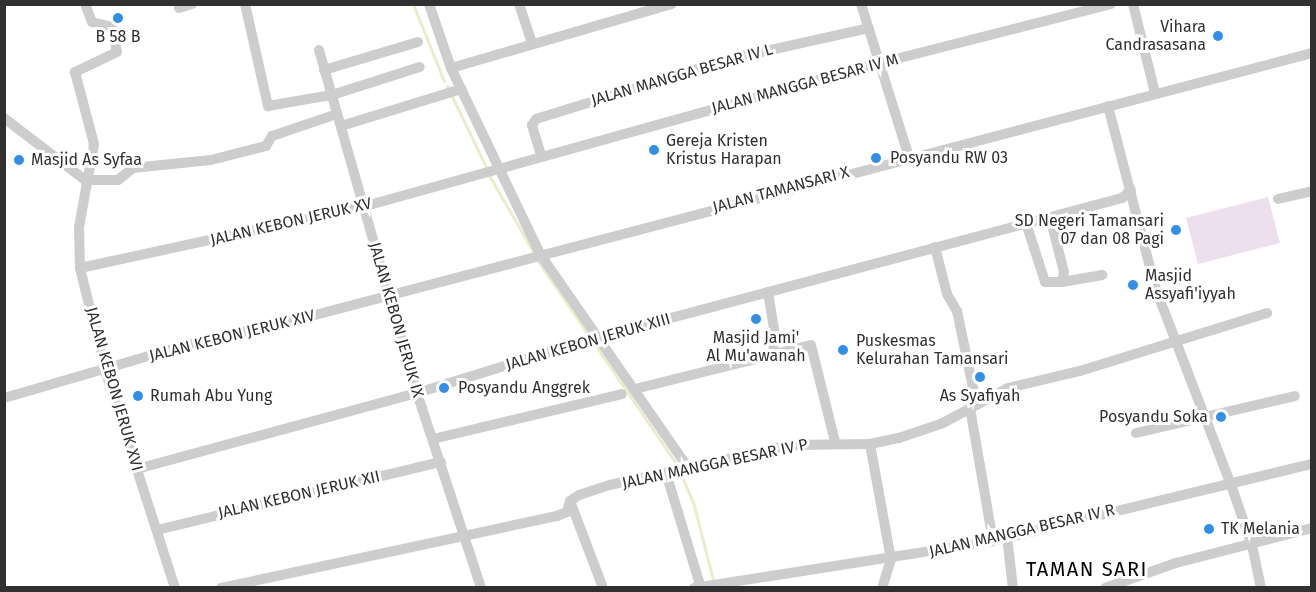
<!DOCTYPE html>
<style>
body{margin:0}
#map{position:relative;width:1316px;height:592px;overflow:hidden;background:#fff;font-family:"Fira Sans",sans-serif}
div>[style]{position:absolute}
.green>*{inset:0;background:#eddfed}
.stream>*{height:3px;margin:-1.5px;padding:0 1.5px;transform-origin:1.5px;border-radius:1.5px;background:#edebcb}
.street>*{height:10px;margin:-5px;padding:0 5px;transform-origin:5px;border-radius:5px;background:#cdcdcd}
.dots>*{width:16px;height:16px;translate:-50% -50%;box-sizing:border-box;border:3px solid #fff;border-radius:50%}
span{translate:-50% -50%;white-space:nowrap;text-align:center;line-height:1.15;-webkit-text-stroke:6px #fff;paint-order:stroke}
.poi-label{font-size:16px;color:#303030}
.right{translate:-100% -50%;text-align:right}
.left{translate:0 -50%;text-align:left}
.street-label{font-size:16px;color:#303030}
.quarter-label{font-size:20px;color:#000;letter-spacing:1.5px}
.frame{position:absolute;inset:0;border:6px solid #303030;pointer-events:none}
</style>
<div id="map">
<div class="green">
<i style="clip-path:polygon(1268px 197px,1280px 243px,1198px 264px,1186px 218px)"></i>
</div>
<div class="stream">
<i style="left:413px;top:4px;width:83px;rotate:68.1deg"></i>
<i style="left:447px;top:86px;width:92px;rotate:64.3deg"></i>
<i style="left:489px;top:175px;width:92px;rotate:60.1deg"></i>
<i style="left:538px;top:261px;width:248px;rotate:55.7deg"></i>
<i style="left:680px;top:472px;width:33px;rotate:67deg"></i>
<i style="left:693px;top:502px;width:84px;rotate:75.5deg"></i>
</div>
<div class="street">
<i style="left:85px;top:4px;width:19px;rotate:69deg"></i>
<i style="left:92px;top:22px;width:21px;rotate:14deg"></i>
<i style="left:112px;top:27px;width:25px;rotate:79deg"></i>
<i style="left:117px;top:52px;width:47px;rotate:154.5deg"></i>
<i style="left:75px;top:72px;width:74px;rotate:75.2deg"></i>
<i style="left:94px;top:144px;width:84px;rotate:100.2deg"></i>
<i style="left:79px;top:227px;width:41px;rotate:88.6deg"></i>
<i style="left:80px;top:268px;width:105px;rotate:76.2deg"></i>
<i style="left:105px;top:370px;width:229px;rotate:72.2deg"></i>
<i style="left:245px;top:4px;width:105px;rotate:77.3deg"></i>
<i style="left:268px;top:106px;width:65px;rotate:-9.8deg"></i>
<i style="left:332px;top:95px;width:92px;rotate:-17.7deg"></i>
<i style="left:429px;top:4px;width:68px;rotate:71deg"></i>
<i style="left:451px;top:68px;width:206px;rotate:64.4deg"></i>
<i style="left:540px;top:254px;width:260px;rotate:55.3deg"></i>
<i style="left:519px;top:4px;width:41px;rotate:71.6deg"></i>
<i style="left:861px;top:4px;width:160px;rotate:72.6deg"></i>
<i style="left:1133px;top:4px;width:92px;rotate:76.1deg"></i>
<i style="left:179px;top:8px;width:14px;rotate:-17deg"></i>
<i style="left:319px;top:50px;width:357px;rotate:74.1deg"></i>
<i style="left:417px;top:393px;width:205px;rotate:71.8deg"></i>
<i style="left:451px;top:68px;width:230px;rotate:-16.2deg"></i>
<i style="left:324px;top:70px;width:98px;rotate:-16.6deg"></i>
<i style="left:1108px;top:106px;width:187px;rotate:75.4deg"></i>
<i style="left:1155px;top:287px;width:209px;rotate:69deg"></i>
<i style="left:1230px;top:482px;width:67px;rotate:70.8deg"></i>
<i style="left:1252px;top:545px;width:44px;rotate:78.2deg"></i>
<i style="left:4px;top:118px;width:102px;rotate:37.4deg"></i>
<i style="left:341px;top:126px;width:126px;rotate:-17.1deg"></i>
<i style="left:541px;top:155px;width:31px;rotate:-107deg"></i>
<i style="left:532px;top:125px;width:7px;rotate:-56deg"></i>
<i style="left:536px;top:119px;width:203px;rotate:-17.2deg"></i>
<i style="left:730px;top:59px;width:142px;rotate:-12.6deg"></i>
<i style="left:85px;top:180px;width:33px"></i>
<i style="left:118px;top:180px;width:19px;rotate:-39deg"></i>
<i style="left:133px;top:168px;width:78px;rotate:-5.9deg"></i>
<i style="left:211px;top:160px;width:57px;rotate:-14.3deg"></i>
<i style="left:266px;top:146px;width:12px;rotate:-59deg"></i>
<i style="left:272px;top:136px;width:69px;rotate:-18.7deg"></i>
<i style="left:1278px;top:199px;width:35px;rotate:-13deg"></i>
<i style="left:1026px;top:223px;width:62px;rotate:72.1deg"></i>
<i style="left:1045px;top:282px;width:17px"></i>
<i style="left:1062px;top:282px;width:10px;rotate:-79deg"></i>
<i style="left:1064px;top:272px;width:57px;rotate:-104.3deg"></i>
<i style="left:935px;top:247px;width:49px;rotate:75.7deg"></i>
<i style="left:947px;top:294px;width:20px;rotate:60deg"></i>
<i style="left:957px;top:311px;width:93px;rotate:78.2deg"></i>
<i style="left:80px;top:268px;width:289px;rotate:-12.2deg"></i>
<i style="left:362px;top:207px;width:538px;rotate:-15.54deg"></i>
<i style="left:880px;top:63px;width:238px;rotate:-14.3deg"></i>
<i style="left:1062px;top:282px;width:41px;rotate:-9.9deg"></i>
<i style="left:768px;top:292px;width:44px;rotate:80.8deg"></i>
<i style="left:775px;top:335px;width:19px;rotate:96deg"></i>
<i style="left:635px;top:389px;width:181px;rotate:-14deg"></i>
<i style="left:811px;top:345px;width:100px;rotate:76.1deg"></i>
<i style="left:4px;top:398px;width:207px;rotate:-16.2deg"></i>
<i style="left:203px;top:340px;width:95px;rotate:-12.1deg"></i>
<i style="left:296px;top:320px;width:1050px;rotate:-14.72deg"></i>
<i style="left:970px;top:408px;width:135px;rotate:80.2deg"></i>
<i style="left:1136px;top:433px;width:163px;rotate:-13.1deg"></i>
<i style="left:433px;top:439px;width:194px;rotate:-13.4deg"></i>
<i style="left:870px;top:444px;width:117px;rotate:79.7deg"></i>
<i style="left:891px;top:559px;width:30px;rotate:107deg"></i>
<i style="left:137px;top:469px;width:290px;rotate:-15.2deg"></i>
<i style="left:417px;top:393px;width:179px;rotate:-17.2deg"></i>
<i style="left:588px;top:340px;width:553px;rotate:-14.89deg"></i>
<i style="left:1122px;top:198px;width:12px;rotate:-42deg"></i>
<i style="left:666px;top:473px;width:120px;rotate:73.1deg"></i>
<i style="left:570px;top:501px;width:93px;rotate:69.2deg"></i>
<i style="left:157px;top:530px;width:292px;rotate:-13.5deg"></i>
<i style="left:1007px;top:537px;width:51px;rotate:83.3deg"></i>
<i style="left:221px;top:588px;width:344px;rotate:-12.1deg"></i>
<i style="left:557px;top:516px;width:11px;rotate:-22deg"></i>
<i style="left:567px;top:512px;width:11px;rotate:-75deg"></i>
<i style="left:570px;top:501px;width:11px;rotate:-34deg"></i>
<i style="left:579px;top:495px;width:33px;rotate:-18deg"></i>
<i style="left:610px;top:485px;width:184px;rotate:-12.5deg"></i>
<i style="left:790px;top:445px;width:80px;rotate:-0.7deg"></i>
<i style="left:870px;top:444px;width:30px;rotate:-12deg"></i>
<i style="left:899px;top:438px;width:46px;rotate:-18.8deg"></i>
<i style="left:943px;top:423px;width:74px;rotate:-28.3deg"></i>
<i style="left:1008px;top:388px;width:74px;rotate:-13.3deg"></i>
<i style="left:1080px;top:371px;width:196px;rotate:-17.2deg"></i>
<i style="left:694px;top:588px;width:303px;rotate:-8.9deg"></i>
<i style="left:993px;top:541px;width:328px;rotate:-13.6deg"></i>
<i style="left:1105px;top:588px;width:75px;rotate:-19.4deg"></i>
<i style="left:1176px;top:563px;width:140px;rotate:-14.4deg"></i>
</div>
<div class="dots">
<i style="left:118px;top:18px;background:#328fe8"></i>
<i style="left:1218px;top:36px;background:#328fe8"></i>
<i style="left:654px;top:150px;background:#328fe8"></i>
<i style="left:876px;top:158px;background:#328fe8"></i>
<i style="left:19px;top:160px;background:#328fe8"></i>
<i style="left:1176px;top:230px;background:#328fe8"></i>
<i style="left:1133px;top:285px;background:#328fe8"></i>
<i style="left:756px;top:319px;background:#328fe8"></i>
<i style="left:843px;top:350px;background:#328fe8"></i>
<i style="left:980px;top:377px;background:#328fe8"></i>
<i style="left:444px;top:388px;background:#328fe8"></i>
<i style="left:138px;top:396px;background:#328fe8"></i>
<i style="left:1221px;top:417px;background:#328fe8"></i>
<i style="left:1209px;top:529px;background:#328fe8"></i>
</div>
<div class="poi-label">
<span class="right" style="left:1206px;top:36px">Vihara<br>Candrasasana</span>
<span style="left:118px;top:37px">B 58 B</span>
<span class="left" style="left:666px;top:150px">Gereja Kristen<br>Kristus Harapan</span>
<span class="left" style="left:890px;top:158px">Posyandu RW 03</span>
<span class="left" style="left:31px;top:160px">Masjid As Syfaa</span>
<span class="right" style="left:1164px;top:230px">SD Negeri Tamansari<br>07 dan 08 Pagi</span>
<span class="left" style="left:1145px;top:285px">Masjid<br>Assyafi'iyyah</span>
<span style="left:756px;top:347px">Masjid Jami'<br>Al Mu'awanah</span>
<span class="left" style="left:856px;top:350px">Puskesmas<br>Kelurahan Tamansari</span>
<span class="left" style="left:458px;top:388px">Posyandu Anggrek</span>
<span class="left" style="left:150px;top:396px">Rumah Abu Yung</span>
<span style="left:980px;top:396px">As Syafiyah</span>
<span class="right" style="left:1208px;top:417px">Posyandu Soka</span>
<span class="left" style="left:1221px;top:529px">TK Melania</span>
</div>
<div class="street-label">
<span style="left:682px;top:75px;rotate:-16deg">JALAN MANGGA BESAR IV L</span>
<span style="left:805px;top:84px;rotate:-15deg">JALAN MANGGA BESAR IV M</span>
<span style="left:781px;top:190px;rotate:-15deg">JALAN TAMANSARI X</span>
<span style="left:291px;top:222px;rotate:-13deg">JALAN KEBON JERUK XV</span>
<span style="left:396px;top:320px;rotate:74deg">JALAN KEBON JERUK IX</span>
<span style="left:232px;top:336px;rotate:-14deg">JALAN KEBON JERUK XIV</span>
<span style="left:588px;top:342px;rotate:-16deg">JALAN KEBON JERUK XIII</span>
<span style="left:114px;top:389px;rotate:74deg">JALAN KEBON JERUK XVI</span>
<span style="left:715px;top:464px;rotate:-12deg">JALAN MANGGA BESAR IV P</span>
<span style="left:299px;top:495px;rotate:-13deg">JALAN KEBON JERUK XII</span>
<span style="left:1022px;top:531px;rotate:-13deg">JALAN MANGGA BESAR IV R</span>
</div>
<div class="quarter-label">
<span style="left:1087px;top:569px">TAMAN SARI</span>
</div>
<div class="frame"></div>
</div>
